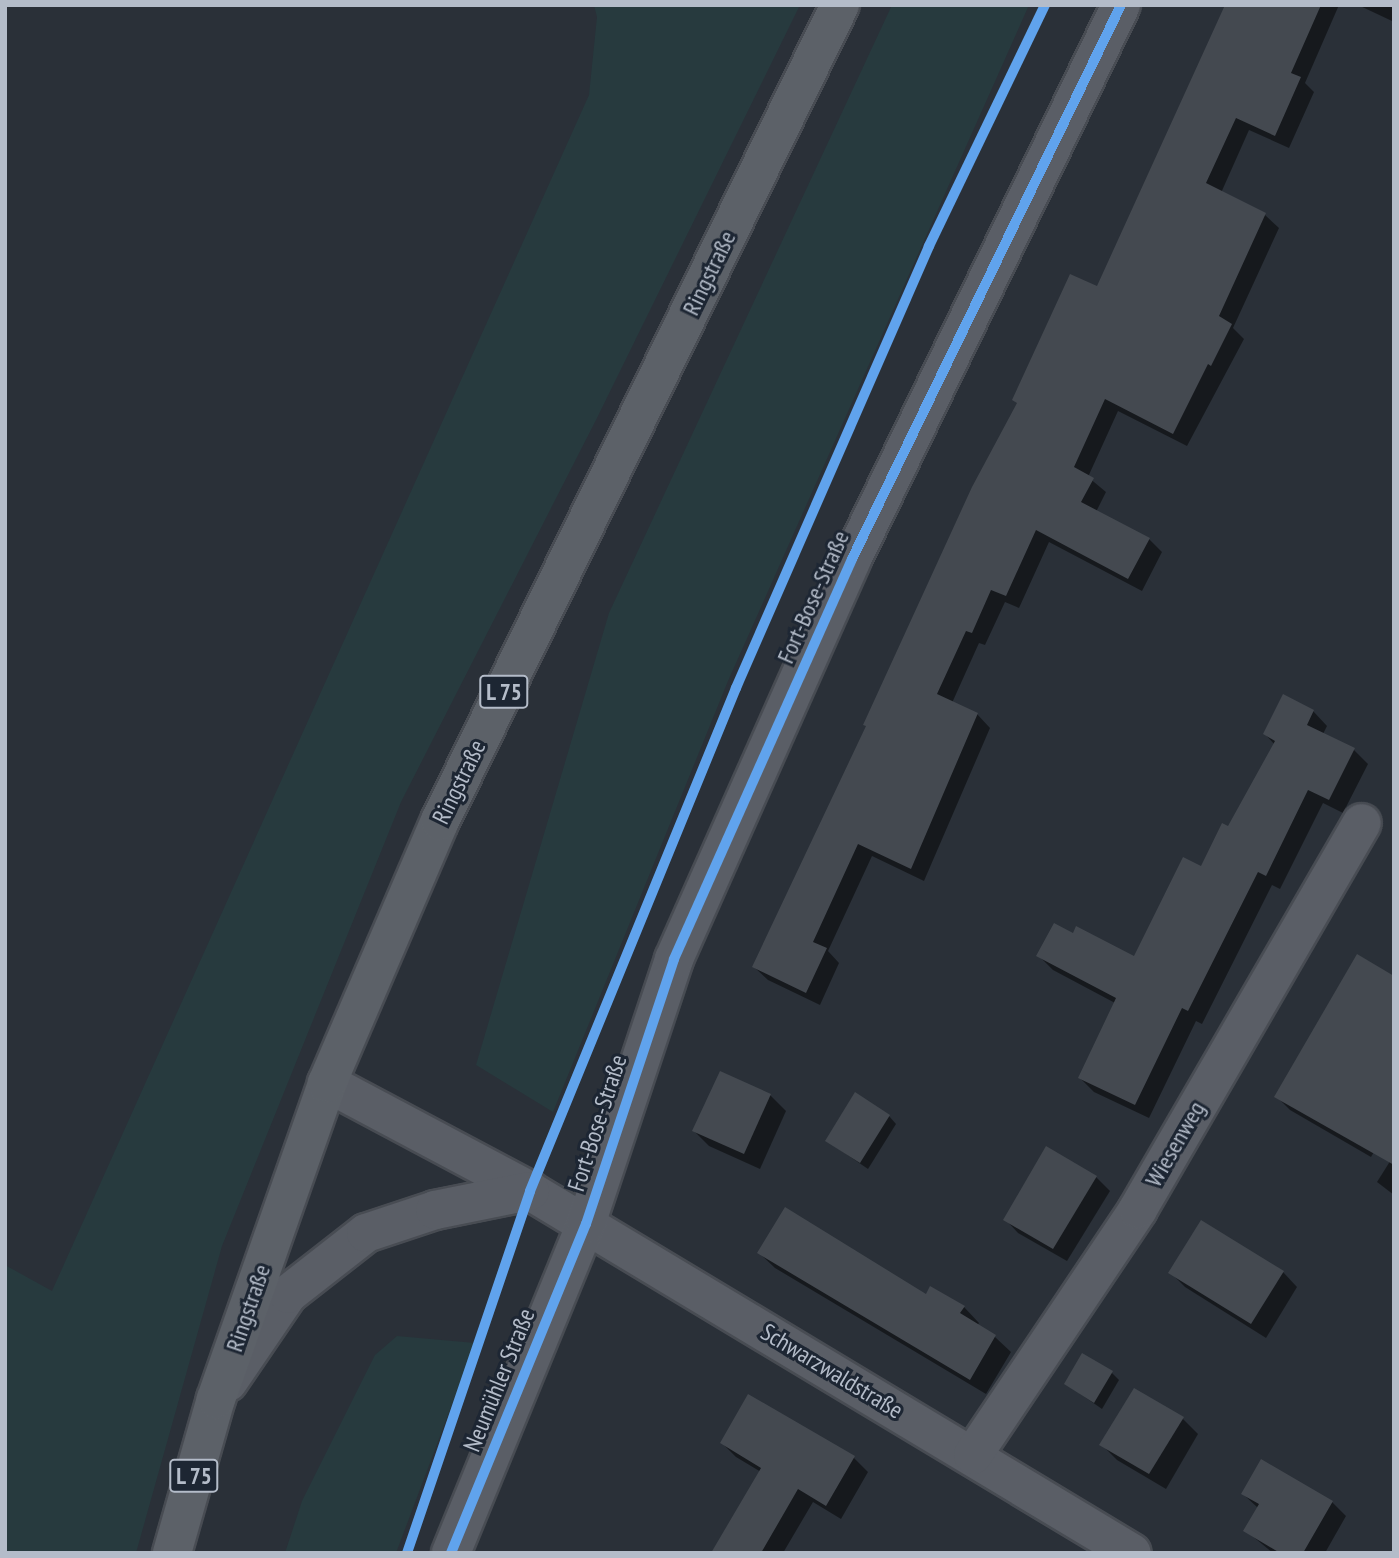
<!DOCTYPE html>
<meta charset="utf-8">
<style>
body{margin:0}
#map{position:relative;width:1399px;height:1558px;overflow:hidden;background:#2a3038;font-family:"PT Sans Narrow",sans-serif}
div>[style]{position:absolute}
.green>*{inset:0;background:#273a3e}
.shadow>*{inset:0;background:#0007}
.building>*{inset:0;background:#444950}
.roads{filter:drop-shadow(2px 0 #484c53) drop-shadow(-2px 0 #484c53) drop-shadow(0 2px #484c53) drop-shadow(0 -2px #484c53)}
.minor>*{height:38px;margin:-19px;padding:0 19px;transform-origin:19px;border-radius:19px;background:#5a5e66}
.primary>*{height:38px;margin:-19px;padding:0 19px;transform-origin:19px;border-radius:19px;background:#5c6168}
.cycleway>*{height:10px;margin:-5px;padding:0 5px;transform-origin:5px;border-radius:5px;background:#60a3ed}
span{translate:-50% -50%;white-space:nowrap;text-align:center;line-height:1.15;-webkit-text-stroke:6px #1d2633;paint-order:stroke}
.shield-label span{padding:2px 5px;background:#1d2633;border:2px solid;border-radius:5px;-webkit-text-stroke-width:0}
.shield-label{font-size:23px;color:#b4bcc9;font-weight:700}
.street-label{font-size:24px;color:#b4bcc9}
.frame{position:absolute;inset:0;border:7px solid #b4bcc9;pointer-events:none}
</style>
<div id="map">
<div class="green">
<i style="clip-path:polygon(594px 5px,800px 5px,596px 420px,401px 802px,222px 1246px,136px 1553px,5px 1553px,5px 1265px,52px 1291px,589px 95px,597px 17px)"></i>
<i style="clip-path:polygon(892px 5px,1029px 5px,728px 681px,553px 1112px,476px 1065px,609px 613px)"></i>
<i style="clip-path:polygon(397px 1336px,475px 1343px,396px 1553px,285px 1553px,302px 1501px,375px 1355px)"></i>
</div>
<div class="shadow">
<i style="clip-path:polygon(1226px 5px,1339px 5px,1305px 83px,1314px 92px,1289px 148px,1249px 130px,1221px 193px,1265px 215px,1279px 228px,1233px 328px,1244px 339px,1187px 446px,1118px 411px,1088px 477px,1106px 492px,1096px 512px,1149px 539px,1162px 552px,1142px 591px,1049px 542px,1019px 608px,1005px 602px,985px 645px,979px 643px,952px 703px,977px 714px,990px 728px,924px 881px,872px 856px,828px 951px,839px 963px,820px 1005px,768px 980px,754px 967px,1098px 288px)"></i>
<i style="clip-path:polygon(1358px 5px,1394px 5px,1394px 17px,1392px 21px)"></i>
<i style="clip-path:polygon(1313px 711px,1327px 726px,1323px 734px,1354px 750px,1368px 764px,1343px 813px,1323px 803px,1280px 889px,1272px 885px,1202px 1024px,1196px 1021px,1149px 1118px,1094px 1092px,1080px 1078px,1115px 1003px,1053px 970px,1039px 956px,1074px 935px,1135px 959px,1229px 829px,1275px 745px,1265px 734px)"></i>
<i style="clip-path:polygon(720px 1073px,770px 1095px,786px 1111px,760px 1169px,709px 1146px,694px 1131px)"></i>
<i style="clip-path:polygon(1276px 1096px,1394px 1118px,1371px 1157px,1290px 1110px)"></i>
<i style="clip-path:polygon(889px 1116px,896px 1124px,868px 1169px,827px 1141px)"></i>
<i style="clip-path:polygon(1394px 1155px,1394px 1195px,1377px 1182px)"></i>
<i style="clip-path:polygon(1096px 1177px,1110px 1191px,1067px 1261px,1018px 1233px,1005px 1219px)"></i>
<i style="clip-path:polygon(759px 1253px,964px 1307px,979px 1323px,977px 1326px,995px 1337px,1011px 1352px,986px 1394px,775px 1268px)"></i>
<i style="clip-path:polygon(1283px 1272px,1297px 1287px,1266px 1338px,1185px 1287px,1171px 1273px)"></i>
<i style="clip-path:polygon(1112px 1373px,1119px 1380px,1102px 1409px,1066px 1384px)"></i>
<i style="clip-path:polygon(1183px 1419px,1198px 1434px,1166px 1489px,1117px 1460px,1102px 1445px)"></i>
<i style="clip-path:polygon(722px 1443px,854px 1458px,868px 1472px,841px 1519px,813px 1502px,783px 1553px,725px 1553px,761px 1472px,736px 1457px)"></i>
<i style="clip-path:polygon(1243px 1494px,1332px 1502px,1346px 1516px,1325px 1553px,1273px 1553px,1245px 1530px,1258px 1508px)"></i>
</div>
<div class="building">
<i style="clip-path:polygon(1225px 5px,1321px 5px,1291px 73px,1301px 77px,1275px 136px,1236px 118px,1206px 183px,1266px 213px,1219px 316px,1232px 324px,1211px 366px,1208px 364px,1173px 434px,1105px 399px,1074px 467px,1094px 478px,1081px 502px,1150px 538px,1128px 579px,1036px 530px,1006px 596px,991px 590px,972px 633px,966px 631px,937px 694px,978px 713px,911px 869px,858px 844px,813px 942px,827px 948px,806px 993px,752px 967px,866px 726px,863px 725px,972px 487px,1017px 403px,1012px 400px,1070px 274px,1097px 286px)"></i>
<i style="clip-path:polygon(1283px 694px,1314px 710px,1307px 725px,1355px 748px,1329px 800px,1308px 790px,1266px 876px,1258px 872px,1188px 1011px,1182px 1008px,1135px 1105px,1078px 1078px,1116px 998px,1036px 956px,1054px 923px,1073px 933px,1076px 926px,1134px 956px,1183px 857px,1201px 866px,1222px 823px,1228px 826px,1275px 741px,1263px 734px)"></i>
<i style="clip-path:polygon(1357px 954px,1394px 976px,1394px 1165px,1274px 1097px)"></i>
<i style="clip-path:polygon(720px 1071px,771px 1094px,744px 1154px,692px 1131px)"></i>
<i style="clip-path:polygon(855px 1092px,890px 1115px,860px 1163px,825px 1141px)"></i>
<i style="clip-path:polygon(1046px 1146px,1097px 1176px,1053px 1249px,1003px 1220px)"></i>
<i style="clip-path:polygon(785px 1207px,926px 1294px,930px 1286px,965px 1306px,960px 1313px,996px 1335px,970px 1380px,757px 1253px)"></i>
<i style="clip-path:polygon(1201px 1220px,1284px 1271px,1251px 1324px,1168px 1273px)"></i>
<i style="clip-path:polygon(1082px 1353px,1113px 1371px,1094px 1403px,1064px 1384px)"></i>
<i style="clip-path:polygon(1134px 1388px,1184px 1417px,1149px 1474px,1099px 1445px)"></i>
<i style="clip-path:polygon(748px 1394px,855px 1456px,826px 1506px,798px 1489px,761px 1553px,711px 1553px,761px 1468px,720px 1443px)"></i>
<i style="clip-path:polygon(1261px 1459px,1333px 1501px,1303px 1553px,1280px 1553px,1243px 1531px,1259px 1504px,1241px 1494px)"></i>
</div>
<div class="roads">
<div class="minor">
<i style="left:327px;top:1083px;width:230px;rotate:28deg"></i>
<i style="left:530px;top:1191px;width:702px;rotate:31.02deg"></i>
<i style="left:228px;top:1382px;width:107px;rotate:-55.7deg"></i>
<i style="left:288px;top:1294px;width:99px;rotate:-38deg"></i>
<i style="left:366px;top:1233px;width:73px;rotate:-18.4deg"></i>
<i style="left:435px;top:1210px;width:97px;rotate:-11.3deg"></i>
<i style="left:973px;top:1455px;width:296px;rotate:-56.1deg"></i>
<i style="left:1138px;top:1209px;width:446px;rotate:-59.9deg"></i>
<i style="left:451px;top:1553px;width:356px;rotate:-67.7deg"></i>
<i style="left:586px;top:1224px;width:279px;rotate:-71.6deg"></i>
<i style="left:674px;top:959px;width:438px;rotate:-66deg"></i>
<i style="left:852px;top:559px;width:616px;rotate:-64.1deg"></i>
</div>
<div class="primary">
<i style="left:172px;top:1553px;width:160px;rotate:-74.1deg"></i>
<i style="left:216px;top:1399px;width:335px;rotate:-70.6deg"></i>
<i style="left:327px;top:1083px;width:285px;rotate:-66.7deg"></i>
<i style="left:440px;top:821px;width:909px;rotate:-63.89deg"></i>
</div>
</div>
<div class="cycleway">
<i style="left:407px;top:1553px;width:382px;rotate:-71.2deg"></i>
<i style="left:530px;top:1191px;width:544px;rotate:-67.73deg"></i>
<i style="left:736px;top:688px;width:482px;rotate:-66.4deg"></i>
<i style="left:929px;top:246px;width:267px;rotate:-64.3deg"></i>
<i style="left:451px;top:1553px;width:356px;rotate:-67.7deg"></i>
<i style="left:586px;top:1224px;width:279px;rotate:-71.6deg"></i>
<i style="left:674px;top:959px;width:438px;rotate:-66deg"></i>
<i style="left:852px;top:559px;width:616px;rotate:-64.1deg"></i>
</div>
<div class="shield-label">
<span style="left:504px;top:692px">L 75</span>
<span style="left:194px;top:1476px">L 75</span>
</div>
<div class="street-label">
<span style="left:709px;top:273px;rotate:-64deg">Ringstraße</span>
<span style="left:813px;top:597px;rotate:-66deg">Fort-Bose-Straße</span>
<span style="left:459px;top:782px;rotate:-64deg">Ringstraße</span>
<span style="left:597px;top:1123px;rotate:-72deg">Fort-Bose-Straße</span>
<span style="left:1175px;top:1144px;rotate:-60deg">Wiesenweg</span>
<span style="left:248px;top:1308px;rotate:-71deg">Ringstraße</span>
<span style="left:832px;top:1371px;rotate:31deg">Schwarzwaldstraße</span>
<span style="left:499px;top:1380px;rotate:-68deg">Neumühler Straße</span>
</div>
<div class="frame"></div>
</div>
